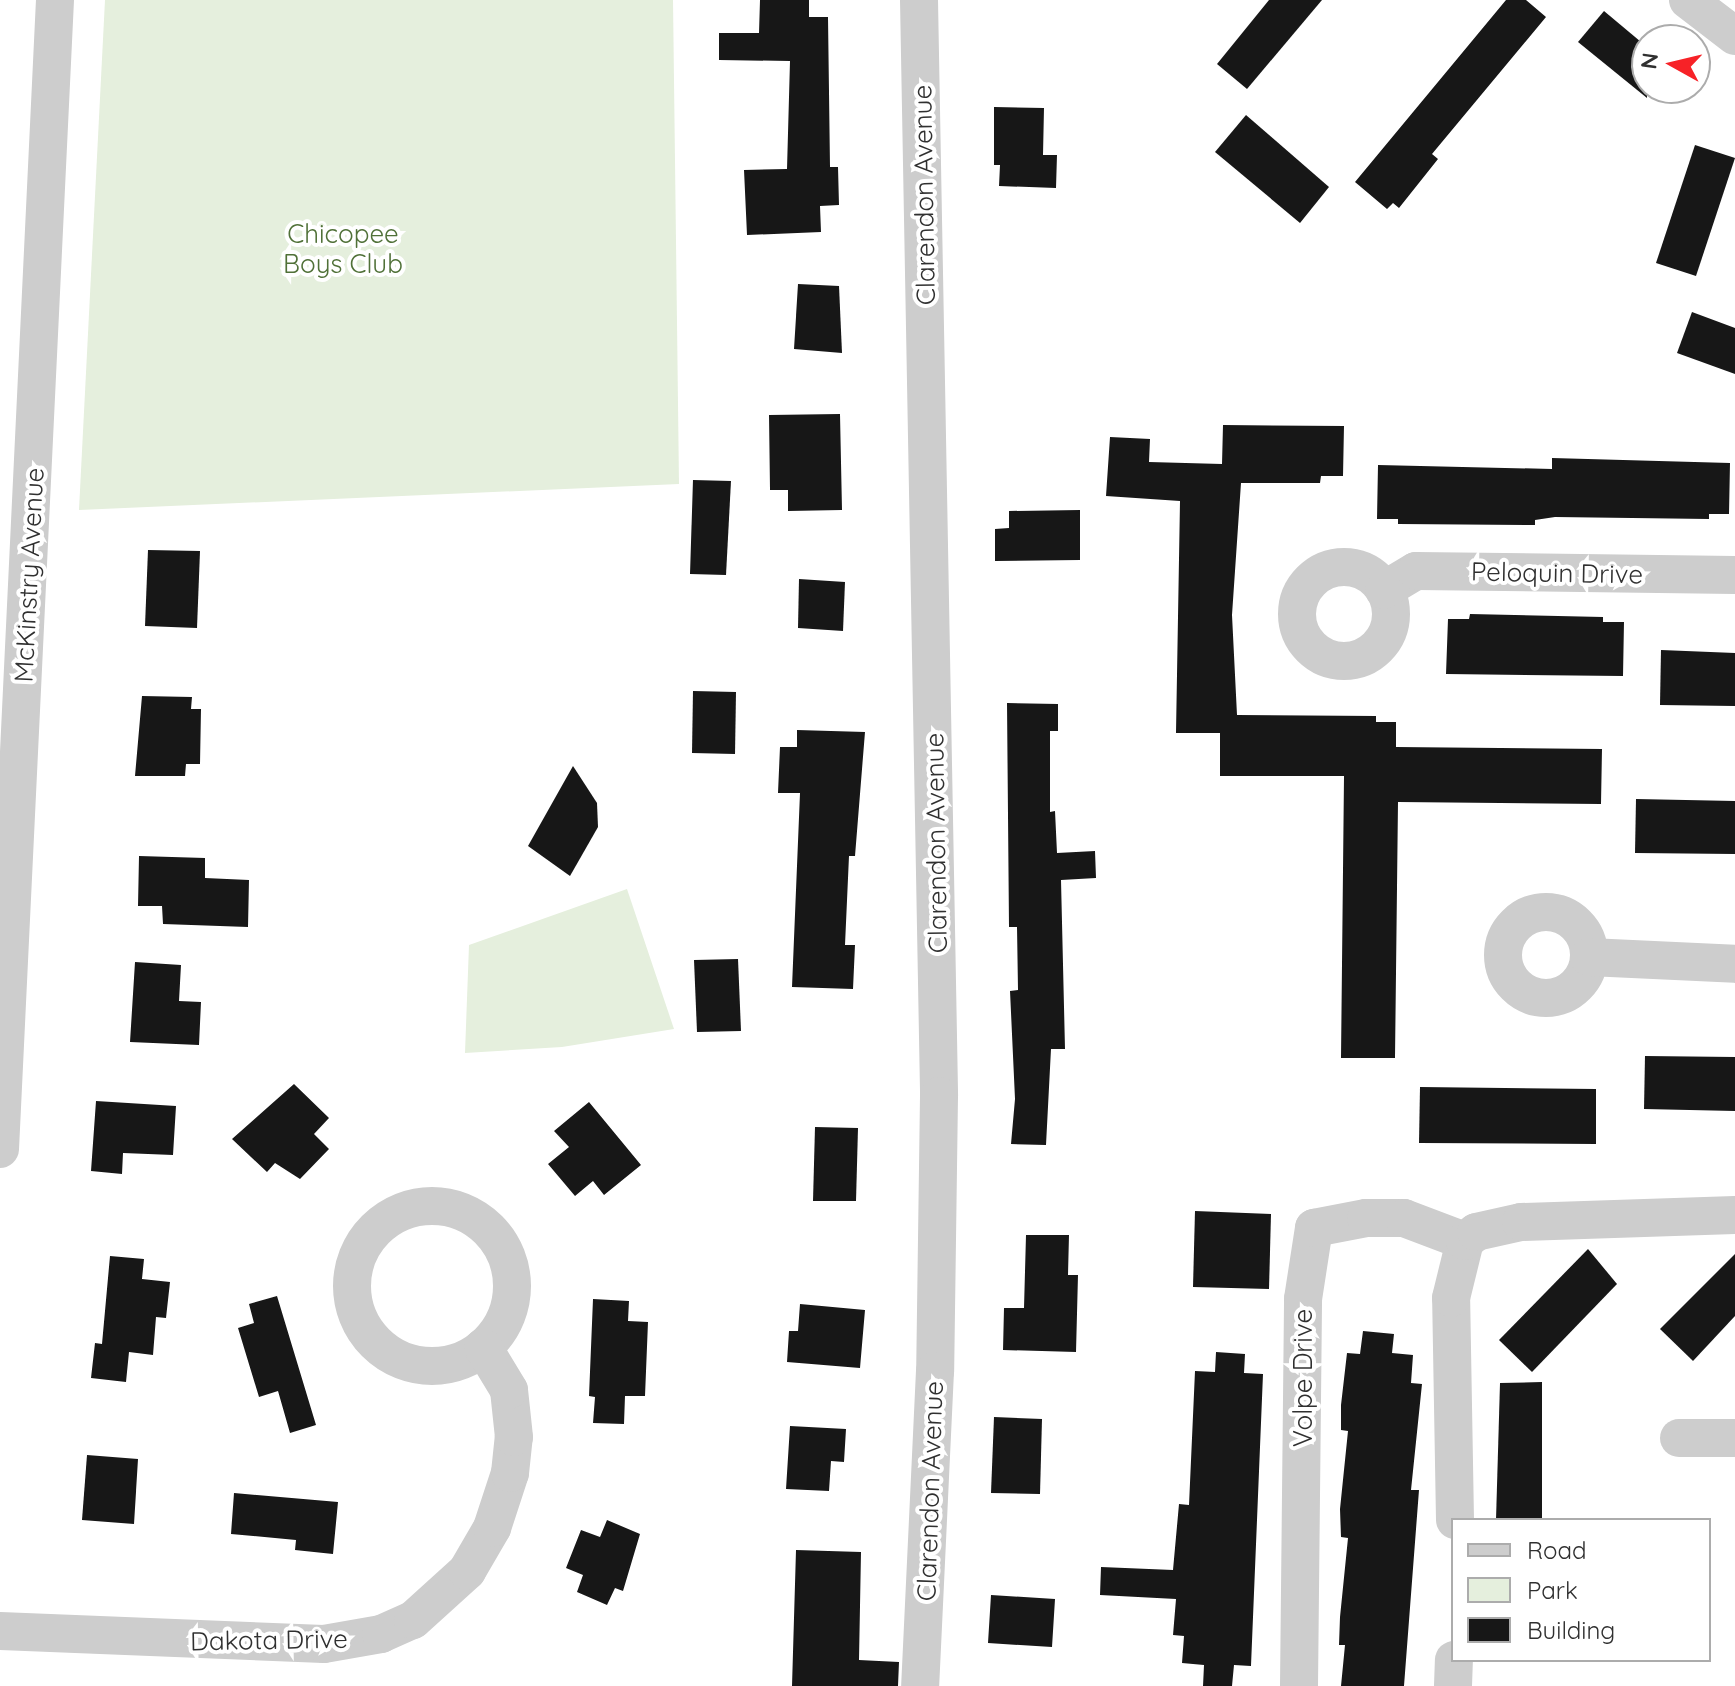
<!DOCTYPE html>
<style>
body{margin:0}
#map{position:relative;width:1735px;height:1686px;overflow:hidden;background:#fff;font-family:Quicksand,sans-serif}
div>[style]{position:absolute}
.green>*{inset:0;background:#e5efdd}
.building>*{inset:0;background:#171717}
.minor>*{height:38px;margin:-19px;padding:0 19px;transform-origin:19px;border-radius:19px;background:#cdcdcd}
.minor>.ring{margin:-19px;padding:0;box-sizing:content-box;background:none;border:38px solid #cdcdcd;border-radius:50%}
span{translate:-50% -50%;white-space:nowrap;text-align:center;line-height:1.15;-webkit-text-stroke:8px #fff;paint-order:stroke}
.street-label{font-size:26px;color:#303030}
.park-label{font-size:26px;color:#507138}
.legend{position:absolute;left:1451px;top:1518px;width:260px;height:144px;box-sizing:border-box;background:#fff;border:2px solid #acacac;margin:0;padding:10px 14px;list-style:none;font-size:24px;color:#303030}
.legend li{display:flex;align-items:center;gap:16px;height:40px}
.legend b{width:40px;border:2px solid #acacac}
.north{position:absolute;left:1631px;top:24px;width:80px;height:80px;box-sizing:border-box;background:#fff;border:2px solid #acacac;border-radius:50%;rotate:278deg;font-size:22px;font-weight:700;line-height:32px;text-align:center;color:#303030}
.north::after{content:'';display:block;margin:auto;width:28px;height:36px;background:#f72227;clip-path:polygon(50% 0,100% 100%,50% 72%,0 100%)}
</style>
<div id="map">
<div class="green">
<i style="clip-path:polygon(105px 0,673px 0,679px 484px,79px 510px)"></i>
<i style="clip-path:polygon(627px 889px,674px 1029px,562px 1047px,465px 1053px,469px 945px)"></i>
</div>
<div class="building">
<i style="clip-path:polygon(760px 0,809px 0,809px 17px,828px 17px,830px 167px,838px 167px,839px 205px,820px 206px,821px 232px,747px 235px,744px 170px,787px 169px,790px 61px,719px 60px,719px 33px,759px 33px)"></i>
<i style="clip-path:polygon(1269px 0,1322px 0,1247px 89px,1217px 64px)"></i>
<i style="clip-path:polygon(1506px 0,1526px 0,1546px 17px,1432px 154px,1438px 159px,1399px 208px,1393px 203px,1387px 209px,1355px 182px)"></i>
<i style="clip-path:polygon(1604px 11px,1647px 47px,1647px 98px,1578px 42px)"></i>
<i style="clip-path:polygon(994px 107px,1044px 108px,1043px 155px,1057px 155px,1056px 188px,999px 186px,1000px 165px,994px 165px)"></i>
<i style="clip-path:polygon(1246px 115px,1329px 187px,1300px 223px,1215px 152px)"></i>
<i style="clip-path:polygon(1695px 145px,1735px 158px,1696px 276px,1656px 263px)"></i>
<i style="clip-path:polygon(798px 284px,839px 286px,842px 353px,794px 349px)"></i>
<i style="clip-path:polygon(1692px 312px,1735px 328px,1735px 374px,1677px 353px)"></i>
<i style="clip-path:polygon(840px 414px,842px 510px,788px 511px,788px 490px,770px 490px,769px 415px)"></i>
<i style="clip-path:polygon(1223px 425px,1344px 426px,1343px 476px,1321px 476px,1320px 483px,1241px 483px,1232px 615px,1237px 715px,1376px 716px,1376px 722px,1396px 722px,1396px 747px,1602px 749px,1601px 804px,1398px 802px,1395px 1058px,1341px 1058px,1344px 776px,1220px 776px,1220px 733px,1176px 733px,1180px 501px,1106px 496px,1110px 437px,1150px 439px,1149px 462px,1222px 464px)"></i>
<i style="clip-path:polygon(1552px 458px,1730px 463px,1729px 514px,1709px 514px,1709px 519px,1555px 517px,1535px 520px,1535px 525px,1398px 524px,1398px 519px,1377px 519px,1378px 465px,1552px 469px)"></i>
<i style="clip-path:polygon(693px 480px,731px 481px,726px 575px,690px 574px)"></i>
<i style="clip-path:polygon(1080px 510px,1080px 560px,995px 561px,995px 529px,1009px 528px,1009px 511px)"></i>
<i style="clip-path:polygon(148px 550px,200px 551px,197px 628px,145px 626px)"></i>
<i style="clip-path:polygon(799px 579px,845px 582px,843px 631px,798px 628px)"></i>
<i style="clip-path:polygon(1470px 614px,1603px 617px,1603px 622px,1624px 622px,1623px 676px,1446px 674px,1448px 619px,1469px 619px)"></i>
<i style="clip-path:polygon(1661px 650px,1735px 653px,1735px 706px,1660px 705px)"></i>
<i style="clip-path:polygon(693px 691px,736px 692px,735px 754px,692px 753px)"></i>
<i style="clip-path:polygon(142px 696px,192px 697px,191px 709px,201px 709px,200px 764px,186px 764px,185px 776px,135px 776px)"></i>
<i style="clip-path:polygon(1007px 703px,1058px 704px,1058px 731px,1050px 731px,1050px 812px,1055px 811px,1057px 853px,1095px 851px,1096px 878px,1061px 880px,1065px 1049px,1051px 1049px,1046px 1145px,1011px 1144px,1015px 1099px,1010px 991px,1018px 990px,1017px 927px,1009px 927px)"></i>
<i style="clip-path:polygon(797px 730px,865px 732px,855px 856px,849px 856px,845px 945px,855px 945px,853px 989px,792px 987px,800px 793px,778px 793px,780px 747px,797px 747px)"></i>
<i style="clip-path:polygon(573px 766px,597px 803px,598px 827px,570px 876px,528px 846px)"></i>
<i style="clip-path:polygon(1636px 799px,1735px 801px,1735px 854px,1635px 853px)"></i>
<i style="clip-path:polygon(139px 856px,205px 858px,205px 878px,249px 880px,248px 927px,163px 924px,162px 906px,138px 906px)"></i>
<i style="clip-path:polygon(738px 959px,741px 1031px,697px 1032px,694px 960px)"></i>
<i style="clip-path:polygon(135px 962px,181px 965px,179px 1001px,201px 1002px,199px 1045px,130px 1042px)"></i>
<i style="clip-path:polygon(1645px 1056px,1735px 1057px,1735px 1111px,1644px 1109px)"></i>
<i style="clip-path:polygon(294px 1084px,329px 1118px,314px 1134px,329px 1149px,300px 1179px,275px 1163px,267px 1172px,232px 1139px)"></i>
<i style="clip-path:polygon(1420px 1087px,1596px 1089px,1596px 1144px,1419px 1143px)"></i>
<i style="clip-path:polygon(96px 1101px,176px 1106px,173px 1155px,123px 1153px,122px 1174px,91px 1171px)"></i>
<i style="clip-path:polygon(589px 1102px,641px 1165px,604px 1195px,593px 1181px,575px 1196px,548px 1164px,569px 1147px,554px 1131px)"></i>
<i style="clip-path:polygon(815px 1127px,858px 1128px,856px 1201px,813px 1201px)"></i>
<i style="clip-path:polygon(1195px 1211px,1271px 1214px,1269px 1289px,1193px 1287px)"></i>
<i style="clip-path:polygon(1026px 1235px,1069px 1235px,1068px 1275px,1078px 1275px,1076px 1352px,1003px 1350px,1004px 1308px,1024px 1308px)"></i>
<i style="clip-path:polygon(1588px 1249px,1617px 1284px,1532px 1372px,1499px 1340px)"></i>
<i style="clip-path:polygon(1735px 1254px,1735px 1316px,1693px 1361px,1660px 1329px)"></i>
<i style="clip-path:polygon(110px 1256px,144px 1259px,142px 1279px,170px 1282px,166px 1318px,156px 1317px,153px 1355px,129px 1352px,126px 1382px,91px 1378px,95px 1343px,102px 1344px)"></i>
<i style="clip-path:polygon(277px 1296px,316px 1425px,290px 1433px,278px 1391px,259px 1397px,238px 1328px,254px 1323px,249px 1304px)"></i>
<i style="clip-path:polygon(593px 1299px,629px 1301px,628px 1321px,648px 1322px,645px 1396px,625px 1396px,624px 1424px,593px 1423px,595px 1397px,589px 1396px)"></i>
<i style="clip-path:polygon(800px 1304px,865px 1310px,860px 1368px,787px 1362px,789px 1331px,798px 1331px)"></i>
<i style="clip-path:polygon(1363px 1331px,1394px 1334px,1392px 1353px,1413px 1355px,1411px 1383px,1422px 1384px,1411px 1490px,1419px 1490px,1404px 1686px,1341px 1686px,1345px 1645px,1339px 1645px,1340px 1617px,1348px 1538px,1341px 1537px,1340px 1509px,1348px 1431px,1341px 1430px,1341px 1405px,1347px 1353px,1360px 1354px)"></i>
<i style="clip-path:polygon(1216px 1352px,1245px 1354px,1244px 1373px,1263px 1374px,1251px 1666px,1234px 1665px,1232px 1686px,1203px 1686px,1204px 1665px,1182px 1663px,1184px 1636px,1173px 1635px,1176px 1599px,1100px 1595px,1101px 1567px,1173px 1570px,1179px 1504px,1189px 1505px,1195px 1371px,1215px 1372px)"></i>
<i style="clip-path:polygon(1542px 1382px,1542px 1520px,1496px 1520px,1500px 1383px)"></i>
<i style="clip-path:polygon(994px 1417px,1042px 1419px,1040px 1494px,991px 1493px)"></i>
<i style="clip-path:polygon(790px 1426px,846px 1429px,844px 1462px,831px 1461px,829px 1491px,786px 1489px)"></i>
<i style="clip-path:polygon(87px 1455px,138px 1459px,134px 1524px,82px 1520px)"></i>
<i style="clip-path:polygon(234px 1493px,338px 1502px,333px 1554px,295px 1550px,296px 1540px,231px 1534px)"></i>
<i style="clip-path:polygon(607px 1520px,640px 1534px,623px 1591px,615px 1588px,607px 1605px,577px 1592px,583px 1575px,566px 1568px,581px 1530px,600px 1537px)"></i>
<i style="clip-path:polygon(796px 1550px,861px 1552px,859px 1660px,899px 1662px,898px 1686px,792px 1686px)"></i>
<i style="clip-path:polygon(991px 1595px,1055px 1599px,1052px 1647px,988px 1643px)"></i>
</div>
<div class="minor">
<i style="left:919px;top:0;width:1096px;rotate:88.95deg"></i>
<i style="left:939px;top:1096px;width:275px;rotate:90.8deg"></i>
<i style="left:935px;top:1371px;width:315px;rotate:92.7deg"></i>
<i style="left:1688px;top:0;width:59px;rotate:37.5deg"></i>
<i class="ring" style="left:1297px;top:567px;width:56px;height:56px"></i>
<i style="left:1384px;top:590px;width:37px;rotate:-31deg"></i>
<i style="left:1416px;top:571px;width:319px;rotate:0.7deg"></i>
<i class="ring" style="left:1503px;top:912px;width:48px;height:48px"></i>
<i style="left:1589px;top:957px;width:146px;rotate:2.7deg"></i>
<i style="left:0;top:1149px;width:1150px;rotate:-87.26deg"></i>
<i class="ring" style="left:352px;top:1206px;width:122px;height:122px"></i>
<i style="left:1679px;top:1438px;width:56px"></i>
<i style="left:1455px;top:1520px;width:222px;rotate:-91deg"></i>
<i style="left:1451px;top:1298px;width:59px;rotate:-76.2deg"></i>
<i style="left:0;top:1631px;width:324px;rotate:2.3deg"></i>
<i style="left:324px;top:1644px;width:58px;rotate:-10deg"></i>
<i style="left:381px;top:1634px;width:35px;rotate:-24deg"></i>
<i style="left:413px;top:1620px;width:73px;rotate:-42.2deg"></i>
<i style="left:467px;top:1571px;width:50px;rotate:-59.8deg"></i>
<i style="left:492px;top:1528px;width:58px;rotate:-71.9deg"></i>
<i style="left:510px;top:1473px;width:36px;rotate:-84deg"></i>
<i style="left:514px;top:1437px;width:47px;rotate:-96.1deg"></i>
<i style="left:509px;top:1390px;width:50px;rotate:-121.2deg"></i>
<i style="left:1299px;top:1686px;width:387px;rotate:-89.4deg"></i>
<i style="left:1303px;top:1299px;width:72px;rotate:-81.2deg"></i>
<i style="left:1314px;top:1228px;width:53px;rotate:-10.9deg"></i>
<i style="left:1366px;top:1218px;width:38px"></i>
<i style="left:1404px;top:1218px;width:65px;rotate:20.7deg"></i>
<i style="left:1465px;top:1241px;width:14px;rotate:-39deg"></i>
<i style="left:1476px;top:1232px;width:46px;rotate:-12.5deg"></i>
<i style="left:1521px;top:1222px;width:214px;rotate:-1.9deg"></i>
<i style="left:1453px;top:1686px;width:26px;rotate:-88deg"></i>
</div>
<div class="street-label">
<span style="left:924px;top:195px;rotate:-91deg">Clarendon Avenue</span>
<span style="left:1557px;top:573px;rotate:1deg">Peloquin Drive</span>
<span style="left:29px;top:575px;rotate:-87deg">McKinstry Avenue</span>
<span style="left:936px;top:843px;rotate:-91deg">Clarendon Avenue</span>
<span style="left:1303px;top:1378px;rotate:-90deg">Volpe Drive</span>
<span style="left:930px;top:1491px;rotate:-88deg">Clarendon Avenue</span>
<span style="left:269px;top:1640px;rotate:-1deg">Dakota Drive</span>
</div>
<div class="park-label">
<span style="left:343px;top:249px">Chicopee<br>Boys Club</span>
</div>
<ul class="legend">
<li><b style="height:10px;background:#cdcdcd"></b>Road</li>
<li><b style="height:22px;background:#e5efdd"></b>Park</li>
<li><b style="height:22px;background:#171717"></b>Building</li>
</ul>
<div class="north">N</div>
</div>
